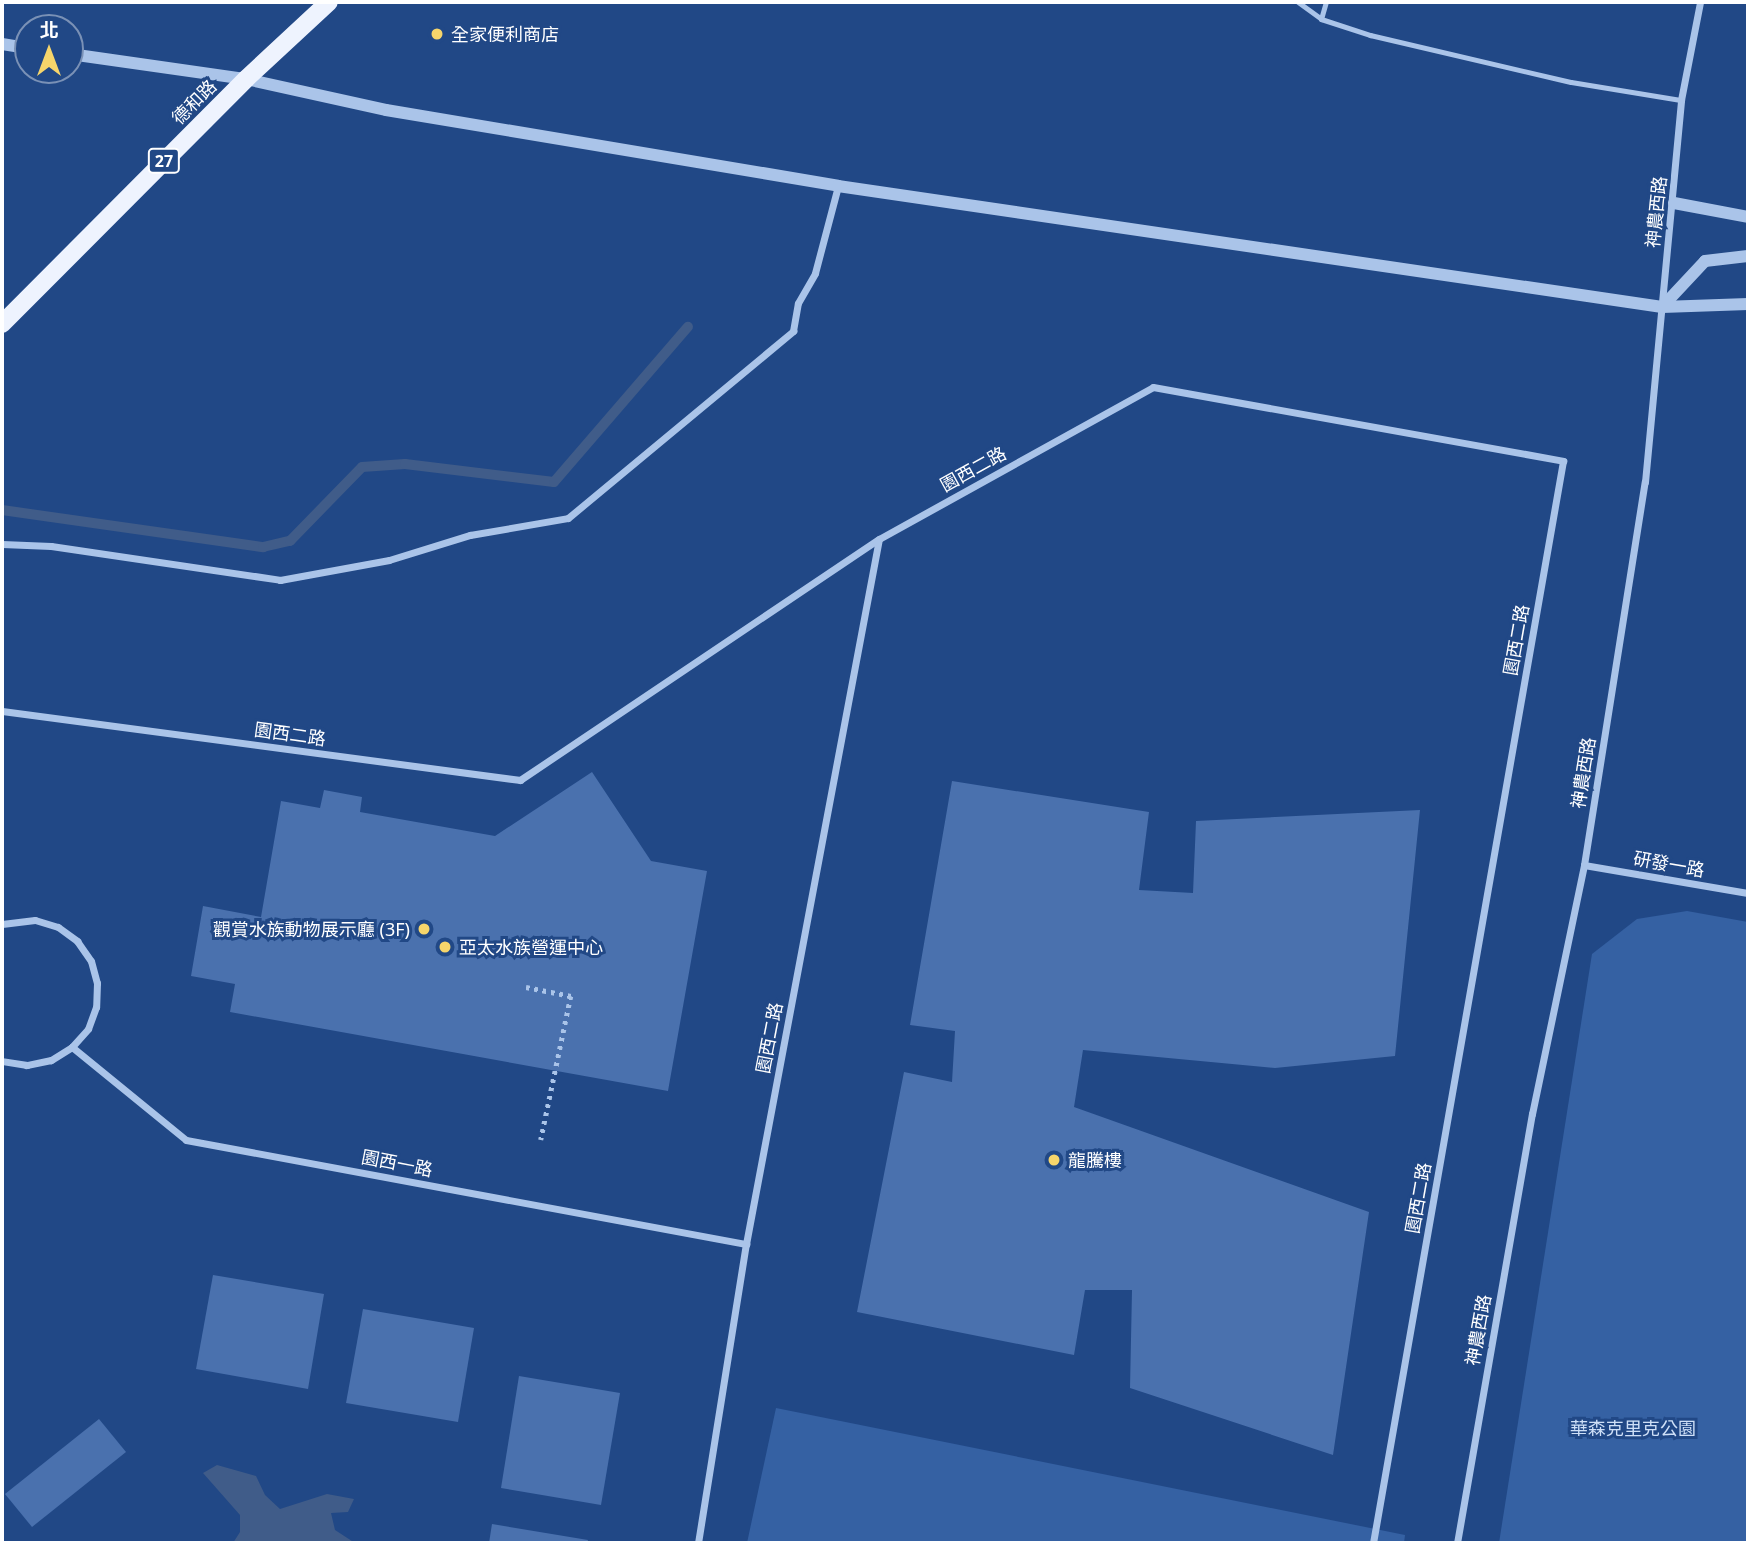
<!DOCTYPE html>
<meta charset="utf-8">
<style>
body{margin:0}
#map{position:relative;width:1750px;height:1545px;overflow:hidden;background:#214886;font-family:"Noto Sans","Noto Sans TC",sans-serif}
div>[style]{position:absolute}
.green>*{inset:0;background:#3561a3}
.water>*{inset:0;background:#405c89}
.stream>*{height:10px;margin:-5px;padding:0 5px;transform-origin:5px;border-radius:5px;background:#405c89}
.building>*{inset:0;background:#4a71ae}
.path>*{height:4.5px;margin-top:-2.25px;transform-origin:0;background:repeating-linear-gradient(90deg,#aac4e9 0 3.5px,transparent 0 8.5px)}
.service>*{height:5px;margin:-2.5px;padding:0 2.5px;transform-origin:2.5px;border-radius:2.5px;background:#aac4e9}
.minor>*{height:7px;margin:-3.5px;padding:0 3.5px;transform-origin:3.5px;border-radius:3.5px;background:#aac4e9}
.tertiary>*{height:12px;margin:-6px;padding:0 6px;transform-origin:6px;border-radius:6px;background:#aac4e9}
.primary>*{height:18px;margin:-9px;padding:0 9px;transform-origin:9px;border-radius:9px;background:#eef3fe}
.dots>*{width:19px;height:19px;translate:-50% -50%;box-sizing:border-box;border:4px solid #214886;border-radius:50%}
span{translate:-50% -50%;white-space:nowrap;text-align:center;line-height:1.15;-webkit-text-stroke:6px #214886;paint-order:stroke}
.shield-label span{padding:2px 5px;background:#214886;border:2px solid;border-radius:5px;-webkit-text-stroke-width:0}
.shield-label{font-size:16px;color:#fff;font-weight:700}
.poi-label{font-size:18px;color:#fff}
.left{translate:0 -50%;text-align:left}
.right{translate:-100% -50%;text-align:right}
.street-label{font-size:18px;color:#fff}
.park-label{font-size:18px;color:#cedff7}
.frame{position:absolute;inset:0;border:4px solid #fff;pointer-events:none}
.north{position:absolute;left:14px;top:14px;width:70px;height:70px;box-sizing:border-box;background:#214886;border:2px solid #7a91b6;border-radius:50%;rotate:0deg;font-size:19px;font-weight:700;line-height:28px;text-align:center;color:#fff}
.north::after{content:'';display:block;margin:auto;width:24px;height:32px;background:#f6d56b;clip-path:polygon(50% 0,100% 100%,50% 72%,0 100%)}
</style>
<div id="map">
<div class="green">
<i style="clip-path:polygon(1687px 911px,1748px 922px,1748px 1543px,1499px 1543px,1592px 954px,1637px 919px)"></i>
<i style="clip-path:polygon(776px 1408px,1405px 1535px,1404px 1543px,747px 1543px)"></i>
</div>
<div class="water">
<i style="clip-path:polygon(217px 1465px,256px 1476px,265px 1495px,280px 1509px,327px 1494px,354px 1499px,348px 1512px,331px 1513px,335px 1530px,355px 1543px,233px 1543px,240px 1532px,240px 1515px,203px 1473px)"></i>
</div>
<div class="stream">
<i style="left:2px;top:510px;width:264px;rotate:8.1deg"></i>
<i style="left:263px;top:547px;width:28px;rotate:-13deg"></i>
<i style="left:290px;top:541px;width:103px;rotate:-45.8deg"></i>
<i style="left:362px;top:467px;width:43px;rotate:-4deg"></i>
<i style="left:405px;top:464px;width:150px;rotate:6.9deg"></i>
<i style="left:554px;top:482px;width:205px;rotate:-49.2deg"></i>
</div>
<div class="building">
<i style="clip-path:polygon(592px 772px,651px 861px,707px 871px,668px 1091px,230px 1012px,235px 984px,191px 976px,203px 906px,261px 917px,281px 801px,320px 808px,324px 790px,362px 797px,360px 812px,495px 836px)"></i>
<i style="clip-path:polygon(952px 781px,1149px 812px,1139px 890px,1193px 893px,1196px 821px,1420px 810px,1395px 1056px,1275px 1068px,1083px 1050px,1074px 1107px,1369px 1212px,1333px 1455px,1130px 1388px,1132px 1290px,1085px 1290px,1074px 1355px,857px 1312px,904px 1072px,952px 1082px,955px 1031px,910px 1025px)"></i>
<i style="clip-path:polygon(213px 1275px,324px 1294px,308px 1389px,196px 1369px)"></i>
<i style="clip-path:polygon(363px 1309px,474px 1328px,458px 1422px,346px 1403px)"></i>
<i style="clip-path:polygon(519px 1376px,620px 1393px,601px 1505px,501px 1488px)"></i>
<i style="clip-path:polygon(99px 1419px,126px 1452px,32px 1527px,5px 1494px)"></i>
<i style="clip-path:polygon(492px 1524px,588px 1540px,587px 1543px,489px 1543px)"></i>
</div>
<div class="path">
<i style="left:526px;top:987px;width:46px;rotate:11.3deg"></i>
<i style="left:571px;top:996px;width:147px;rotate:101.8deg"></i>
</div>
<div class="service">
<i style="left:1298px;top:2px;width:29px;rotate:36deg"></i>
<i style="left:1321px;top:19px;width:52px;rotate:18.1deg"></i>
<i style="left:1370px;top:35px;width:206px;rotate:13.2deg"></i>
<i style="left:1571px;top:82px;width:111px;rotate:9.3deg"></i>
<i style="left:1321px;top:19px;width:18px;rotate:-74deg"></i>
</div>
<div class="minor">
<i style="left:2px;top:544px;width:49px;rotate:2.3deg"></i>
<i style="left:51px;top:546px;width:232px;rotate:8.4deg"></i>
<i style="left:280px;top:580px;width:111px;rotate:-10.4deg"></i>
<i style="left:389px;top:560px;width:85px;rotate:-17.2deg"></i>
<i style="left:470px;top:535px;width:99px;rotate:-9.8deg"></i>
<i style="left:568px;top:518px;width:293px;rotate:-39.7deg"></i>
<i style="left:793px;top:331px;width:28px;rotate:-80deg"></i>
<i style="left:798px;top:303px;width:34px;rotate:-60deg"></i>
<i style="left:815px;top:273px;width:90px;rotate:-75.2deg"></i>
<i style="left:2px;top:711px;width:523px;rotate:7.59deg"></i>
<i style="left:520px;top:780px;width:432px;rotate:-33.9deg"></i>
<i style="left:879px;top:539px;width:313px;rotate:-29deg"></i>
<i style="left:1153px;top:387px;width:417px;rotate:10.2deg"></i>
<i style="left:1563px;top:461px;width:1099px;rotate:99.96deg"></i>
<i style="left:1584px;top:865px;width:166px;rotate:9.7deg"></i>
<i style="left:2px;top:924px;width:33px;rotate:-7deg"></i>
<i style="left:35px;top:920px;width:24px;rotate:17deg"></i>
<i style="left:58px;top:927px;width:24px;rotate:36deg"></i>
<i style="left:77px;top:941px;width:24px;rotate:55deg"></i>
<i style="left:91px;top:961px;width:23px;rotate:75deg"></i>
<i style="left:97px;top:983px;width:24px;rotate:92deg"></i>
<i style="left:96px;top:1007px;width:23px;rotate:110deg"></i>
<i style="left:88px;top:1029px;width:24px;rotate:132deg"></i>
<i style="left:72px;top:1047px;width:25px;rotate:148deg"></i>
<i style="left:51px;top:1060px;width:25px;rotate:168deg"></i>
<i style="left:27px;top:1065px;width:25px;rotate:-171deg"></i>
<i style="left:72px;top:1047px;width:147px;rotate:39.2deg"></i>
<i style="left:186px;top:1140px;width:570px;rotate:10.52deg"></i>
<i style="left:698px;top:1543px;width:303px;rotate:-80.9deg"></i>
<i style="left:746px;top:1244px;width:717px;rotate:-79.32deg"></i>
<i style="left:1457px;top:1543px;width:436px;rotate:-80.1deg"></i>
<i style="left:1532px;top:1114px;width:254px;rotate:-78.2deg"></i>
<i style="left:1584px;top:865px;width:388px;rotate:-81deg"></i>
<i style="left:1645px;top:482px;width:384px;rotate:-84.6deg"></i>
<i style="left:1681px;top:100px;width:100px;rotate:-79deg"></i>
</div>
<div class="tertiary">
<i style="left:2px;top:44px;width:26px;rotate:9deg"></i>
<i style="left:70px;top:54px;width:178px;rotate:8.1deg"></i>
<i style="left:246px;top:79px;width:143px;rotate:12.5deg"></i>
<i style="left:386px;top:110px;width:458px;rotate:9.5deg"></i>
<i style="left:838px;top:186px;width:833px;rotate:8.35deg"></i>
<i style="left:1662px;top:307px;width:86px;rotate:-2deg"></i>
<i style="left:1674px;top:203px;width:75px;rotate:10.7deg"></i>
<i style="left:1662px;top:307px;width:63px;rotate:-46.9deg"></i>
<i style="left:1705px;top:261px;width:43px;rotate:-6.6deg"></i>
</div>
<div class="primary">
<i style="left:2px;top:324px;width:346px;rotate:-45.1deg"></i>
<i style="left:246px;top:79px;width:113px;rotate:-42.9deg"></i>
</div>
<div class="dots">
<i style="left:437px;top:34px;background:#f6d56b"></i>
<i style="left:424px;top:929px;background:#f6d56b"></i>
<i style="left:445px;top:947px;background:#f6d56b"></i>
<i style="left:1054px;top:1160px;background:#f6d56b"></i>
</div>
<div class="shield-label">
<span style="left:164px;top:161px">27</span>
</div>
<div class="poi-label">
<span class="left" style="left:451px;top:34px">全家便利商店</span>
<span class="right" style="left:410px;top:929px">觀賞水族動物展示廳 (3F)</span>
<span class="left" style="left:459px;top:947px">亞太水族營運中心</span>
<span class="left" style="left:1068px;top:1160px">龍騰樓</span>
</div>
<div class="street-label">
<span style="left:194px;top:102px;rotate:-45deg">德和路</span>
<span style="left:1656px;top:212px;rotate:-84deg">神農西路</span>
<span style="left:973px;top:469px;rotate:-29deg">園西二路</span>
<span style="left:1516px;top:640px;rotate:-80deg">園西二路</span>
<span style="left:290px;top:734px;rotate:8deg">園西二路</span>
<span style="left:1583px;top:773px;rotate:-81deg">神農西路</span>
<span style="left:1669px;top:864px;rotate:10deg">研發一路</span>
<span style="left:769px;top:1038px;rotate:-79deg">園西二路</span>
<span style="left:397px;top:1163px;rotate:11deg">園西一路</span>
<span style="left:1418px;top:1198px;rotate:-80deg">園西二路</span>
<span style="left:1478px;top:1330px;rotate:-80deg">神農西路</span>
</div>
<div class="park-label">
<span style="left:1633px;top:1428px">華森克里克公園</span>
</div>
<div class="frame"></div>
<div class="north">北</div>
</div>
